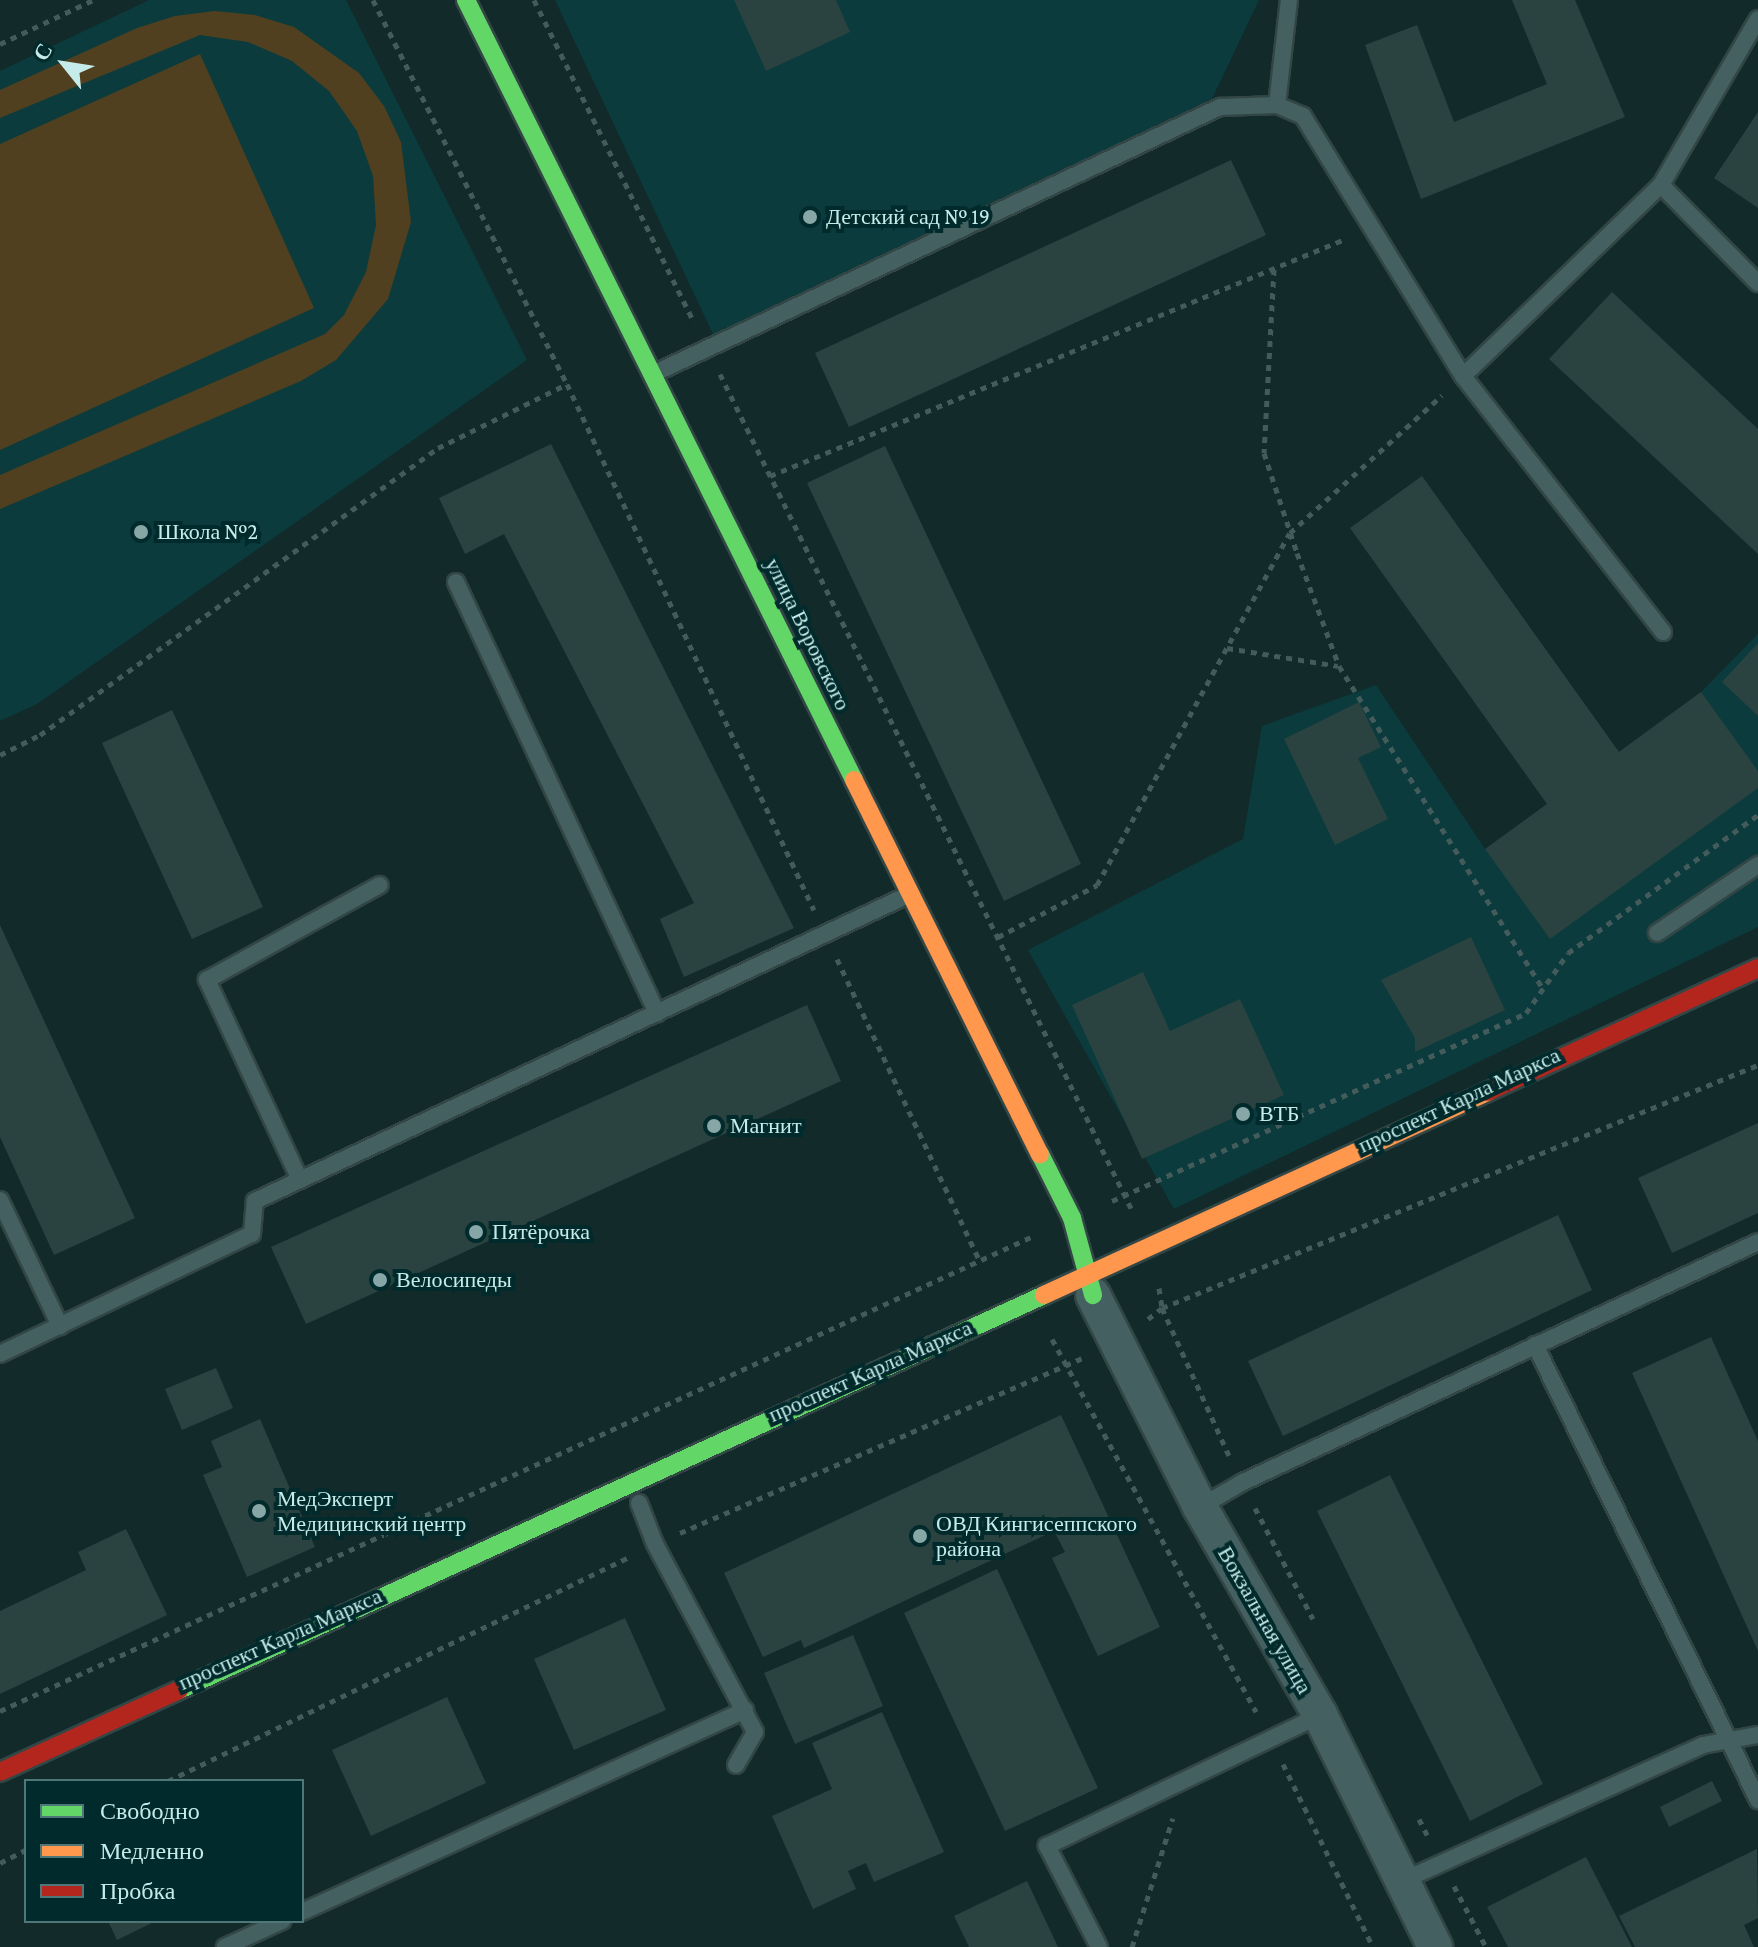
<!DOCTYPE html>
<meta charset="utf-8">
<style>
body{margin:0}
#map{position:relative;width:1758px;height:1947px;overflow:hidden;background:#122a2a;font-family:"Crimson Pro",serif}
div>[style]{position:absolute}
.built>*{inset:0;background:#0b3b3d}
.green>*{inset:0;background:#50401f}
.building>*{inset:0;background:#2a4340}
.path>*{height:5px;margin-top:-2.5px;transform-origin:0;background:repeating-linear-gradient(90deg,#435b5b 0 6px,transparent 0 12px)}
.roads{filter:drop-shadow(2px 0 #334646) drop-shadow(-2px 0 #334646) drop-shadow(0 2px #334646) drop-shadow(0 -2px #334646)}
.lane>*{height:16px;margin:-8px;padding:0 8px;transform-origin:8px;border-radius:8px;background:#446060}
.street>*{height:34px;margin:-17px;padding:0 17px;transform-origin:17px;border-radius:17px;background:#446060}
.fast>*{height:18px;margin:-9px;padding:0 9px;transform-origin:9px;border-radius:9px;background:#63d668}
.slow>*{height:18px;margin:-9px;padding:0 9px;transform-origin:9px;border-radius:9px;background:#ff974d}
.jam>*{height:18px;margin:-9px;padding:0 9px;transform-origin:9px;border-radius:9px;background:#b3261e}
.dots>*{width:22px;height:22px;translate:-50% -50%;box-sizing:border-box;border:4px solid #002a2b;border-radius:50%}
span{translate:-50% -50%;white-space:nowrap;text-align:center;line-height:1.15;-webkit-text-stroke:8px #002a2b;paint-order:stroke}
.poi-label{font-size:22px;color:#c6ebeb}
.left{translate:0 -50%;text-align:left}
.street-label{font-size:22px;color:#c6ebeb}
.legend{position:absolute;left:24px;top:1779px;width:280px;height:144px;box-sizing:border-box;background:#002a2b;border:2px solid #4f7778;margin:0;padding:10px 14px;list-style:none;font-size:24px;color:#c6ebeb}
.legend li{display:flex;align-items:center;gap:16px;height:40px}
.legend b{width:40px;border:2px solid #4f7778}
.north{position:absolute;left:24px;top:24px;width:80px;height:80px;-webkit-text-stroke:6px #002a2b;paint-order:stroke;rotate:300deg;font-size:22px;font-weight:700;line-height:32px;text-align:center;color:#c6ebeb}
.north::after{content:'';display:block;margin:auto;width:28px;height:36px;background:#c6ebeb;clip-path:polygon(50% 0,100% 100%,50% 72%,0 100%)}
</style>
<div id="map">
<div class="built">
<i style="clip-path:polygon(149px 0,346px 0,527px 360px,37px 704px,0 721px,0 71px)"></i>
<i style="clip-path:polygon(555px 0,1259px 0,1212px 99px,713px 334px)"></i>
<i style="clip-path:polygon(1758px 634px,1758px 927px,1174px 1209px,1028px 950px,1243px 839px,1262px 726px,1376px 685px,1485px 849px,1701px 692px)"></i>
</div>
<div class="green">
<i style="clip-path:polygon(215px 11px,255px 15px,294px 27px,359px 73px,384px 106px,401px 142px,411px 222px,388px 299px,336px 360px,301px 381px,0 509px,0 475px,325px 334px,344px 315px,366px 272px,376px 225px,373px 176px,357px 131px,329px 91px,292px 61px,248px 42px,200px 35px,0 118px,0 90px,137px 28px,175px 16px)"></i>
<i style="clip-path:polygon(200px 54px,314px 308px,0 450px,0 144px)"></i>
</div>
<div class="building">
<i style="clip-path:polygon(734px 0,836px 0,850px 32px,766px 71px)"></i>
<i style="clip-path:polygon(1512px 0,1575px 0,1625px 117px,1421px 199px,1365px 45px,1417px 25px,1454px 122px,1547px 84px)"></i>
<i style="clip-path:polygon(1758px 112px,1758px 208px,1714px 178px)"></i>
<i style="clip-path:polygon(1231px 160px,1266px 235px,849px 427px,815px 353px)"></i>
<i style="clip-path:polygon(1612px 292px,1758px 429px,1758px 554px,1549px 359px)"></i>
<i style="clip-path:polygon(551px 444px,794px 928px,684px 977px,660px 919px,694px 903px,504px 534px,465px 554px,439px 498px)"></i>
<i style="clip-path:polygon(885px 446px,1081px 864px,1004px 901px,807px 483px)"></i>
<i style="clip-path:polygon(1422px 476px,1619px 752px,1701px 692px,1758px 771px,1758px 788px,1550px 939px,1485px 849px,1547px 804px,1350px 528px)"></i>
<i style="clip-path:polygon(1758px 643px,1758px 716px,1722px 682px)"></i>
<i style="clip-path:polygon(1359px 702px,1381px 747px,1358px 758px,1388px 819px,1335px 845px,1284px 739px)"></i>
<i style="clip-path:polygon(172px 710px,263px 907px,192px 939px,102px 743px)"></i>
<i style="clip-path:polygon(0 925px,135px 1218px,54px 1255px,0 1137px)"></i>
<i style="clip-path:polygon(1471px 937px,1505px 1010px,1415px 1052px,1415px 1038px,1381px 980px)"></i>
<i style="clip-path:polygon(1143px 972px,1170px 1031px,1240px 999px,1284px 1095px,1142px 1159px,1072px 1005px)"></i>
<i style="clip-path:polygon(807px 1005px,841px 1081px,306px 1324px,271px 1247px)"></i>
<i style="clip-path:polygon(1758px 1123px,1758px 1213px,1672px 1253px,1638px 1178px)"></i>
<i style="clip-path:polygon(1558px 1215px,1592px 1290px,1283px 1436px,1248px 1361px)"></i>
<i style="clip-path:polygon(1711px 1337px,1758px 1441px,1758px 1651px,1632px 1373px)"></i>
<i style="clip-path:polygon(216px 1368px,233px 1408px,182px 1430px,165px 1389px)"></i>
<i style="clip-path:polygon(1061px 1415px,1160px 1627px,1098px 1656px,1052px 1558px,1065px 1552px,1054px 1531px,804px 1648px,801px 1640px,763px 1657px,724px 1573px)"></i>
<i style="clip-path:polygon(260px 1419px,315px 1547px,247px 1577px,203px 1475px,222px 1467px,211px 1441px)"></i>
<i style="clip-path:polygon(1390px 1475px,1543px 1784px,1470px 1821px,1317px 1511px)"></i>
<i style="clip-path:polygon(126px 1529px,167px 1615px,0 1694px,0 1611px,86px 1570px,78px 1552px)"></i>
<i style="clip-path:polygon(997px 1569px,1098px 1788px,1005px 1831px,904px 1613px)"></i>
<i style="clip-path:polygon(625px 1618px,666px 1710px,574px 1750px,534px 1659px)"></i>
<i style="clip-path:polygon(853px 1635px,883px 1706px,795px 1744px,764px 1673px)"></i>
<i style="clip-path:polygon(447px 1697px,486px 1783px,371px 1836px,332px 1750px)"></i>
<i style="clip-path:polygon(882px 1712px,944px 1852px,874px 1882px,866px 1863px,848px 1871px,856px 1889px,813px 1909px,772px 1816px,832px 1789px,812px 1743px)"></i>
<i style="clip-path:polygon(1712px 1781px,1722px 1801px,1669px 1827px,1660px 1807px)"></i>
<i style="clip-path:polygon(1757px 1849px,1758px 1918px,1744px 1925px,1754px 1947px,1635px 1947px,1619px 1916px)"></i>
<i style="clip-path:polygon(1586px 1857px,1632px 1947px,1508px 1947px,1487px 1907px)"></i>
<i style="clip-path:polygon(1027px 1881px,1058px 1947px,969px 1947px,954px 1916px)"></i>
<i style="clip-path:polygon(108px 1921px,156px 1921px,117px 1940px)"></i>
</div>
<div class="path">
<i style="left:373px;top:0;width:430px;rotate:63.2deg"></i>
<i style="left:567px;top:384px;width:581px;rotate:64.85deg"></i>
<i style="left:534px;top:0;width:360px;rotate:63.6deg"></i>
<i style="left:0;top:44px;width:103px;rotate:-25.3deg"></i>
<i style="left:1274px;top:269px;width:184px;rotate:93.1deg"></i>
<i style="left:1264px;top:453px;width:105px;rotate:71.7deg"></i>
<i style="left:1297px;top:553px;width:121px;rotate:69.6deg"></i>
<i style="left:1339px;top:666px;width:382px;rotate:57.7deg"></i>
<i style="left:720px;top:374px;width:930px;rotate:63.77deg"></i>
<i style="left:770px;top:476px;width:622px;rotate:-22.4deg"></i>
<i style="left:1227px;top:648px;width:112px;rotate:9.2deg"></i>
<i style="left:0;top:755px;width:45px;rotate:-26.6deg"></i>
<i style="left:40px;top:735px;width:491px;rotate:-35.8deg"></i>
<i style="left:438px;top:448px;width:144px;rotate:-26.4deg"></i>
<i style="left:998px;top:937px;width:112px;rotate:-27.7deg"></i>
<i style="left:1097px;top:885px;width:401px;rotate:-61.3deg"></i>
<i style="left:1290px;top:533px;width:205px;rotate:-42.2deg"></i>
<i style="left:837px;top:959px;width:333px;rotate:64.7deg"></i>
<i style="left:1112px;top:1201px;width:455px;rotate:-24.4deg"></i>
<i style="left:1526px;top:1013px;width:73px;rotate:-55deg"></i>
<i style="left:1568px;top:953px;width:235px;rotate:-36deg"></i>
<i style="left:1159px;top:1288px;width:20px;rotate:81deg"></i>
<i style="left:1162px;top:1308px;width:162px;rotate:65.6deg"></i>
<i style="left:1148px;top:1319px;width:18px;rotate:-38deg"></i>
<i style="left:1162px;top:1308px;width:644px;rotate:-22.18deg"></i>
<i style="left:1052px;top:1339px;width:425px;rotate:61.3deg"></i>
<i style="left:1255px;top:1508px;width:125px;rotate:62.4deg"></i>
<i style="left:680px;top:1533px;width:438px;rotate:-23.5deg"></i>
<i style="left:0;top:1711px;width:1137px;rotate:-24.69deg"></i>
<i style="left:1283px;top:1764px;width:204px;rotate:63.8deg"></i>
<i style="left:168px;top:1781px;width:515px;rotate:-25.92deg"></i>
<i style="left:1419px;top:1819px;width:22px;rotate:63deg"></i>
<i style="left:0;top:1863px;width:29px;rotate:-27deg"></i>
<i style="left:1454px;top:1886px;width:69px;rotate:62.3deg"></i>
<i style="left:1132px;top:1947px;width:135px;rotate:-72.4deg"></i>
</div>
<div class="roads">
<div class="lane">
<i style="left:1277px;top:105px;width:106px;rotate:-83.5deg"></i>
<i style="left:1661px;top:185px;width:138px;rotate:45.3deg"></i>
<i style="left:653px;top:374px;width:627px;rotate:-25.22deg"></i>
<i style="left:1220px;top:107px;width:57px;rotate:-2deg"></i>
<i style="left:1277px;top:105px;width:28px;rotate:23deg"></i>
<i style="left:1303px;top:116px;width:305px;rotate:58.4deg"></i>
<i style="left:1463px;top:376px;width:325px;rotate:52deg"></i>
<i style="left:1463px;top:376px;width:275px;rotate:-44deg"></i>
<i style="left:1661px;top:185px;width:192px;rotate:-59.7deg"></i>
<i style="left:456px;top:582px;width:476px;rotate:65deg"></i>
<i style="left:1657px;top:933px;width:122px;rotate:-34deg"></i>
<i style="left:300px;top:1180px;width:221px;rotate:-114.9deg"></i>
<i style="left:207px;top:980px;width:197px;rotate:-28.8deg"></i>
<i style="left:0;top:1200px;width:140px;rotate:64.5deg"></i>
<i style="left:1535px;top:1345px;width:507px;rotate:63.89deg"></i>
<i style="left:0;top:1354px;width:279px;rotate:-25.5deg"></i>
<i style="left:252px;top:1234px;width:33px;rotate:-85deg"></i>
<i style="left:255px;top:1201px;width:721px;rotate:-25.11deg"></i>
<i style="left:639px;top:1503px;width:44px;rotate:68.7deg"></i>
<i style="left:655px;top:1544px;width:213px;rotate:62deg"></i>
<i style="left:755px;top:1732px;width:38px;rotate:120deg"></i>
<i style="left:1200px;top:1507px;width:48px;rotate:-30.3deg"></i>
<i style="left:1241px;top:1483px;width:570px;rotate:-24.99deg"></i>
<i style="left:1402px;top:1881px;width:330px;rotate:-24.3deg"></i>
<i style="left:1703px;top:1745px;width:56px;rotate:-10.3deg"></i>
<i style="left:302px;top:1912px;width:487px;rotate:-24.5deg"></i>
<i style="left:225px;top:1947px;width:63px;rotate:-24.5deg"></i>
<i style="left:1099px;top:1947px;width:114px;rotate:-117.2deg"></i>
<i style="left:1047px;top:1846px;width:303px;rotate:-25.6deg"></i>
</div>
<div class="street">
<i style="left:1093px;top:1295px;width:237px;rotate:63.2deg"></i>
<i style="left:1200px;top:1507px;width:240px;rotate:60deg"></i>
<i style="left:1320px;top:1715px;width:259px;rotate:63.6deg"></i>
</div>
<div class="fast">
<i style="left:466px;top:0;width:871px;rotate:63.55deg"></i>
<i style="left:1040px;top:1154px;width:72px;rotate:63.4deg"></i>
<i style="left:1072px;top:1218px;width:80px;rotate:74.7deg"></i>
<i style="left:179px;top:1690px;width:951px;rotate:-24.54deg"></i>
</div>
<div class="slow">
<i style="left:854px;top:780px;width:418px;rotate:63.6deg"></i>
<i style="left:1044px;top:1295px;width:487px;rotate:-24.6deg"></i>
</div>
<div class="jam">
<i style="left:1487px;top:1092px;width:298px;rotate:-24.6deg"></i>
<i style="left:0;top:1772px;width:197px;rotate:-24.6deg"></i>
</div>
</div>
<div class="dots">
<i style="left:810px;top:217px;background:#87a7a7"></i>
<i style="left:141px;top:532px;background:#87a7a7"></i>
<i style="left:1243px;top:1114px;background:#87a7a7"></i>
<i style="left:714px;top:1126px;background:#87a7a7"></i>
<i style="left:476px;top:1232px;background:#87a7a7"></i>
<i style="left:380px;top:1280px;background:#87a7a7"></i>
<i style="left:259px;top:1511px;background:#87a7a7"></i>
<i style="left:920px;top:1536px;background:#87a7a7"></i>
</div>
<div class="poi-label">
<span class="left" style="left:826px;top:217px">Детский сад № 19</span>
<span class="left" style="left:157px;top:532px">Школа №2</span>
<span class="left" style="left:1259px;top:1114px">ВТБ</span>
<span class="left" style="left:730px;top:1126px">Магнит</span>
<span class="left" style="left:492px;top:1232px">Пятёрочка</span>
<span class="left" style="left:396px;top:1280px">Велосипеды</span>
<span class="left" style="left:277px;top:1511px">МедЭксперт<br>Медицинский центр</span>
<span class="left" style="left:936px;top:1536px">ОВД Кингисеппского<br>района</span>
</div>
<div class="street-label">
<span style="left:808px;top:634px;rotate:64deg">улица Воровского</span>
<span style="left:1459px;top:1100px;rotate:-25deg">проспект Карла Маркса</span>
<span style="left:870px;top:1371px;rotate:-24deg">проспект Карла Маркса</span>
<span style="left:1265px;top:1620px;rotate:60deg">Вокзальная улица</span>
<span style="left:280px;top:1639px;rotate:-24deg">проспект Карла Маркса</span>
</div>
<ul class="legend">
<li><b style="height:10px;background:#63d668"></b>Свободно</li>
<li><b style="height:10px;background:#ff974d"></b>Медленно</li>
<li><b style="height:10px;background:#b3261e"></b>Пробка</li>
</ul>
<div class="north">С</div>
</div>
